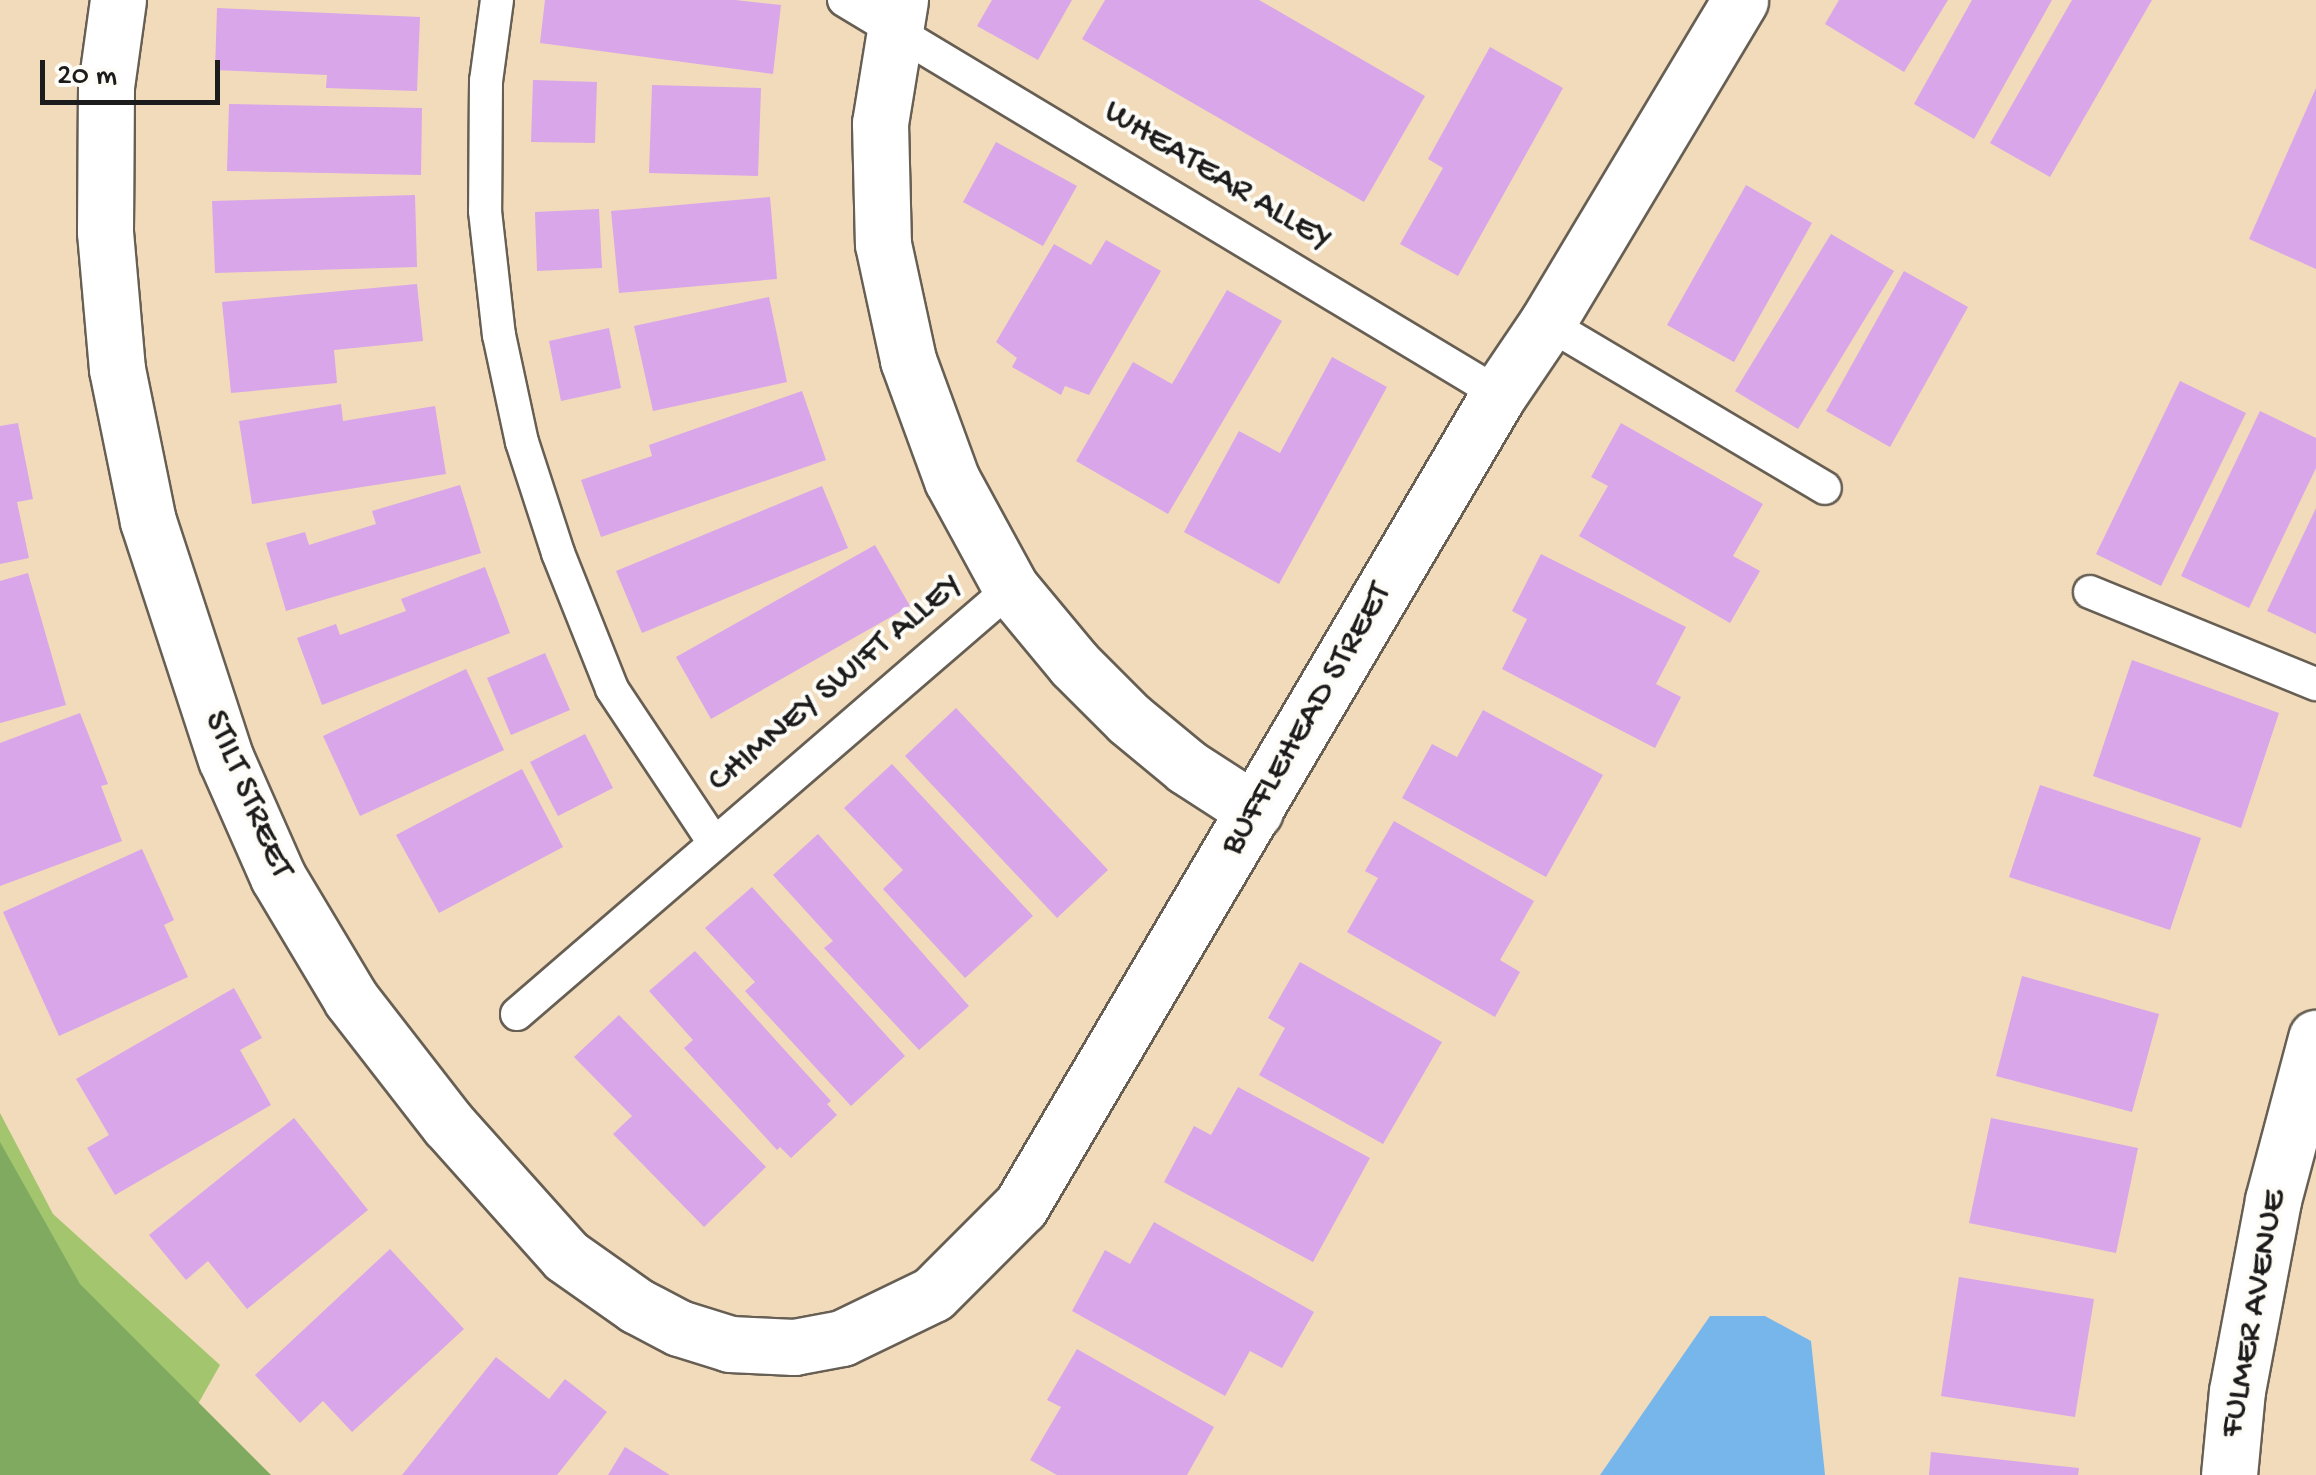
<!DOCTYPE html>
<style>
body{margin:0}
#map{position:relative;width:2316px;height:1475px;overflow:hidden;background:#f2dbbb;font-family:"Gochi Hand",sans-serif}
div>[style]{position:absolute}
.green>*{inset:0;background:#a2c56e}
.forest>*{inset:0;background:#81aa61}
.water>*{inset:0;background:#76b6ea}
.building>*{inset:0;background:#d8a6e9}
.roads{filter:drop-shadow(2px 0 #675f54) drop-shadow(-2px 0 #675f54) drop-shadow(0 2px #675f54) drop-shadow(0 -2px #675f54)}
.lane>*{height:32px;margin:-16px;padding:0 16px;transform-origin:16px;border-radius:16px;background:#fff}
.street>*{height:55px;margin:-27.5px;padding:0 27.5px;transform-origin:27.5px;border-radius:27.5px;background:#fff}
span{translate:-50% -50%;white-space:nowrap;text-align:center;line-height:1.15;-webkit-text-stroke:8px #fdfcf7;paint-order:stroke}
.street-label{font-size:35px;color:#1c1c1c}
.scale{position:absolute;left:40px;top:60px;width:180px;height:45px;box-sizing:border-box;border:5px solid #1c1c1c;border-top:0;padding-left:12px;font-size:30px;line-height:35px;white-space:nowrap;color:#1c1c1c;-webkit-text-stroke:8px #fdfcf7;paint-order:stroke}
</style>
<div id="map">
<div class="green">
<i style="clip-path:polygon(0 1113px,53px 1214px,220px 1365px,158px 1475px,0 1475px)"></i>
</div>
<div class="forest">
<i style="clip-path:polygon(0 1142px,80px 1284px,271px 1475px,0 1475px)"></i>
</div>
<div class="water">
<i style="clip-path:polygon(1710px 1316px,1765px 1316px,1811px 1341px,1825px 1475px,1600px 1475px)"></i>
</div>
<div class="building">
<i style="clip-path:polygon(545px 0,735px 0,781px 5px,773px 74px,540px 43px)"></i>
<i style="clip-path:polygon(992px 0,1072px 0,1038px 60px,977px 26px)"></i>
<i style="clip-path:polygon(1105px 0,1259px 0,1425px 96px,1364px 202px,1082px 39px)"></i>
<i style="clip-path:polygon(1839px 0,1948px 0,1904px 72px,1825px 24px)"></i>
<i style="clip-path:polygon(1972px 0,2052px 0,1974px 139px,1914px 104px)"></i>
<i style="clip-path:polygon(2072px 0,2152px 0,2050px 177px,1990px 143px)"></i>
<i style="clip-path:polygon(217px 8px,420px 17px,417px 91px,326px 88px,327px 75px,215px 70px)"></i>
<i style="clip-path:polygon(1490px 47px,1563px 88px,1458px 276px,1400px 244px,1443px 168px,1428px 159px)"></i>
<i style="clip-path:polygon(533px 80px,597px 82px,595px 143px,531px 142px)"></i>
<i style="clip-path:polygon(652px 85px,761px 88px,758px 176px,649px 173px)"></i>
<i style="clip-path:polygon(2316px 88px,2316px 269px,2249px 239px)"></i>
<i style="clip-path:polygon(229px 104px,422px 108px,421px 175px,227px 171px)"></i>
<i style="clip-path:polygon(996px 142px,1077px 186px,1043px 246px,963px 202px)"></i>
<i style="clip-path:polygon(1746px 185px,1812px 223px,1734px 362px,1667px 325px)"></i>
<i style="clip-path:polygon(415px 195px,417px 267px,215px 273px,212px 201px)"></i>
<i style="clip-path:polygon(770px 197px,777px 279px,619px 293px,611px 211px)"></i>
<i style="clip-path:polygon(599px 209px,602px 268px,537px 271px,535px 212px)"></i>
<i style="clip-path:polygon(1831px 234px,1894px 271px,1798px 429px,1735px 391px)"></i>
<i style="clip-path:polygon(1106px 240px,1161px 271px,1089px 395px,1065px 386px,1061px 395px,1012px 367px,1017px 358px,996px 342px,1054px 244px,1091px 265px)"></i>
<i style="clip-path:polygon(1904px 271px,1968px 307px,1890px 447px,1826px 411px)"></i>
<i style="clip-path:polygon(417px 284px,423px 341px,334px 350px,337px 383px,231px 393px,222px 302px)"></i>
<i style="clip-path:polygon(1227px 290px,1282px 321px,1168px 514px,1076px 461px,1133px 362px,1172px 384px)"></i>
<i style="clip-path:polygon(769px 297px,787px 382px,653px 411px,634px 326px)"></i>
<i style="clip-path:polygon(609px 328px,621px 388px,561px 401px,549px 341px)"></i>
<i style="clip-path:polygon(1332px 357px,1387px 387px,1279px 584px,1184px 532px,1239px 431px,1280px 453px)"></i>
<i style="clip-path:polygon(2180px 381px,2246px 413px,2161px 586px,2096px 554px)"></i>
<i style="clip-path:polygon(802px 391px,826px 460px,601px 537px,581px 480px,652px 456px,649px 445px)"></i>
<i style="clip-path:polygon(341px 404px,343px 421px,435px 406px,446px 474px,252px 504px,239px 421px)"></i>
<i style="clip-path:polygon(2260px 411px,2316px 438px,2316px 468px,2249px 608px,2181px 576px)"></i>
<i style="clip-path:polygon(18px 423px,33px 499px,17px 502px,29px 558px,0 564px,0 426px)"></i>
<i style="clip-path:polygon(1621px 423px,1763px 504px,1733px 556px,1760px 571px,1730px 623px,1579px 536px,1608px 486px,1591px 477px)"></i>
<i style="clip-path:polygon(460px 485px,481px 553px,286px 611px,266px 543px,305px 532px,309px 545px,376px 524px,372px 511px)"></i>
<i style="clip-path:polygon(822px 486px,848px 548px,642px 633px,616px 571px)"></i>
<i style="clip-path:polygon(2316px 508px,2316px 634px,2267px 611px)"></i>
<i style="clip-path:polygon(875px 545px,910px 606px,711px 719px,676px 657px)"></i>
<i style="clip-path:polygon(1541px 554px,1686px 627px,1656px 684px,1681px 697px,1655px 748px,1502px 669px,1527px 619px,1512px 611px)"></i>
<i style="clip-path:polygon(485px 567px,510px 633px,322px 705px,297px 638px,336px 624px,340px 635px,406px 611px,401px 599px)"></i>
<i style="clip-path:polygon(28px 573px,66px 705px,0 723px,0 581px)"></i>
<i style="clip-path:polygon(545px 653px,570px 710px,511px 735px,487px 678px)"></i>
<i style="clip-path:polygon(2132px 660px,2279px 713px,2241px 828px,2093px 776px)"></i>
<i style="clip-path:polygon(466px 669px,504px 750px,360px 816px,323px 736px)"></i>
<i style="clip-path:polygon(956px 708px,1108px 870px,1057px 918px,905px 756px)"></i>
<i style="clip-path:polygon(1483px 710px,1603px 775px,1546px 877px,1402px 798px,1432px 744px,1457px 757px)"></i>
<i style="clip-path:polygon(80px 713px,108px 784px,101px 786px,122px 841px,0 886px,0 743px)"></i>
<i style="clip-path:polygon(585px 734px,613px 788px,558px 816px,530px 762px)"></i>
<i style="clip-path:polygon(892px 764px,1033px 916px,965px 978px,883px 889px,903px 870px,844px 808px)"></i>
<i style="clip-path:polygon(522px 769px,563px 847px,439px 913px,396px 835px)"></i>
<i style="clip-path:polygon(2040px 785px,2201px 838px,2170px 930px,2009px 877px)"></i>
<i style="clip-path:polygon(1394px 821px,1534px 901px,1500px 960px,1520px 972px,1495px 1017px,1347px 932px,1378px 878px,1365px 871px)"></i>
<i style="clip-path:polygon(818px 834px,969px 1006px,919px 1050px,824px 948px,833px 941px,773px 875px)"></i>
<i style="clip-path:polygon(142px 849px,174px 920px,164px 925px,188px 977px,59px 1036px,3px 912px)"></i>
<i style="clip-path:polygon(752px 887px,905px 1056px,851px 1106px,745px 991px,755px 982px,705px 928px)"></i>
<i style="clip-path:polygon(695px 951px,831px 1101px,827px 1104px,837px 1115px,791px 1158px,780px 1147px,777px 1150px,684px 1048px,693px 1040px,649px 991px)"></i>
<i style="clip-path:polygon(1300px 962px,1442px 1042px,1383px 1144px,1259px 1075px,1285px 1028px,1268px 1018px)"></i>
<i style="clip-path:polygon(2022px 976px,2159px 1014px,2132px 1112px,1996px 1076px)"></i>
<i style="clip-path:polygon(234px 988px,262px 1038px,240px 1050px,271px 1105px,115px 1195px,87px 1148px,109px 1135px,76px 1079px)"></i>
<i style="clip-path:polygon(619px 1015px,766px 1167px,704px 1227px,613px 1134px,632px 1116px,574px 1057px)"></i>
<i style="clip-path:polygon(1238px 1087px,1370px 1158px,1313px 1262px,1164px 1182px,1194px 1126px,1211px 1135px)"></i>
<i style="clip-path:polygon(294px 1118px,368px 1210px,247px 1309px,208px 1261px,186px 1280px,149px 1235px)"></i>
<i style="clip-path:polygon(1991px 1118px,2138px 1148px,2116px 1253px,1969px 1223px)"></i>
<i style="clip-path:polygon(1154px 1222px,1314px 1312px,1282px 1368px,1250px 1351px,1225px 1396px,1072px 1311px,1105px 1250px,1130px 1264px)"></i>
<i style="clip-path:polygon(390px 1249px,464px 1329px,352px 1432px,323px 1401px,300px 1423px,255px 1375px)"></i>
<i style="clip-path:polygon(1959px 1277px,2094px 1299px,2075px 1417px,1941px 1396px)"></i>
<i style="clip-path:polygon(1077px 1349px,1214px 1427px,1187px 1475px,1057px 1475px,1030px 1460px,1061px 1407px,1047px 1400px)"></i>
<i style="clip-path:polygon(496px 1357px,549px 1399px,565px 1379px,607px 1412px,557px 1475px,402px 1475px)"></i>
<i style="clip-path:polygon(625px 1447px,670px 1475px,608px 1475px)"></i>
<i style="clip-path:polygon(1931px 1452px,2079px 1468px,2078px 1475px,1929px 1475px)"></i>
</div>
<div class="roads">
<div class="lane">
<i style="left:497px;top:0;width:82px;rotate:97.7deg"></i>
<i style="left:486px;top:81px;width:130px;rotate:90.4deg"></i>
<i style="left:485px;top:211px;width:125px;rotate:83.6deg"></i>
<i style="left:499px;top:335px;width:109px;rotate:77.9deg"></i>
<i style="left:522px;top:442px;width:117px;rotate:72deg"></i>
<i style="left:558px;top:553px;width:146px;rotate:68.3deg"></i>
<i style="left:612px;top:689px;width:182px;rotate:56.4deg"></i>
<i style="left:844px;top:0;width:764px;rotate:31.03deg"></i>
<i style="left:1547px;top:323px;width:323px;rotate:30.7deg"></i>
<i style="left:2090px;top:592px;width:244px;rotate:22.2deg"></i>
<i style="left:517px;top:1014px;width:652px;rotate:-40.77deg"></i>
</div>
<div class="street">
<i style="left:118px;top:0;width:88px;rotate:97.9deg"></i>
<i style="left:106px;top:87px;width:145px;rotate:90.4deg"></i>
<i style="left:105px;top:232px;width:138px;rotate:85deg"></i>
<i style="left:117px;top:369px;width:155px;rotate:78.5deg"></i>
<i style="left:148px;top:521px;width:250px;rotate:71.9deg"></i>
<i style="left:226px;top:759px;width:129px;rotate:66.2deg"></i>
<i style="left:278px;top:877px;width:142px;rotate:59.1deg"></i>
<i style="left:351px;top:999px;width:158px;rotate:52.2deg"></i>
<i style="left:448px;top:1124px;width:177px;rotate:48.2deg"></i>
<i style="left:566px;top:1256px;width:87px;rotate:35.2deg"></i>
<i style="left:637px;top:1306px;width:47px;rotate:27.6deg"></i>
<i style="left:679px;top:1328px;width:53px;rotate:17.4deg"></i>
<i style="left:730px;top:1344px;width:64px;rotate:2.7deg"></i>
<i style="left:794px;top:1347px;width:49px;rotate:-10.6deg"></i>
<i style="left:842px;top:1338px;width:101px;rotate:-25.8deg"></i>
<i style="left:933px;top:1294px;width:124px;rotate:-45deg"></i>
<i style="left:1021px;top:1206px;width:942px;rotate:-59.52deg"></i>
<i style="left:1499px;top:394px;width:86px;rotate:-55.9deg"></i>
<i style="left:1547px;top:323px;width:376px;rotate:-59.1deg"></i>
<i style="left:900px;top:0;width:125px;rotate:99.2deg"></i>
<i style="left:880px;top:123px;width:121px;rotate:88.6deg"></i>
<i style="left:883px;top:244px;width:119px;rotate:77.8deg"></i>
<i style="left:908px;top:360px;width:128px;rotate:69.9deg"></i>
<i style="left:952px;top:480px;width:123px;rotate:61.4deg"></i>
<i style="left:1011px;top:588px;width:99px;rotate:50.3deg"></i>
<i style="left:1074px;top:664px;width:78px;rotate:45deg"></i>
<i style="left:1129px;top:719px;width:75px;rotate:39.6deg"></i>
<i style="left:1187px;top:767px;width:81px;rotate:32.9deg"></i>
<i style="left:2229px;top:1475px;width:84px;rotate:-84.6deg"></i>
<i style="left:2237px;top:1391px;width:194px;rotate:-79.3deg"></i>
<i style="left:2273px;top:1200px;width:168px;rotate:-75.1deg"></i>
</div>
</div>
<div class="street-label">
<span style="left:1217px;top:177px;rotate:31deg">WHEATEAR ALLEY</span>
<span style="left:836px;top:684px;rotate:-40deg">CHIMNEY SWIFT ALLEY</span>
<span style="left:1308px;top:720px;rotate:-60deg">BUFFLEHEAD STREET</span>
<span style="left:247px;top:795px;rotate:67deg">STILT STREET</span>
<span style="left:2255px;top:1314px;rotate:-80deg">FULMER AVENUE</span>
</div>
<div class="scale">20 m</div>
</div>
